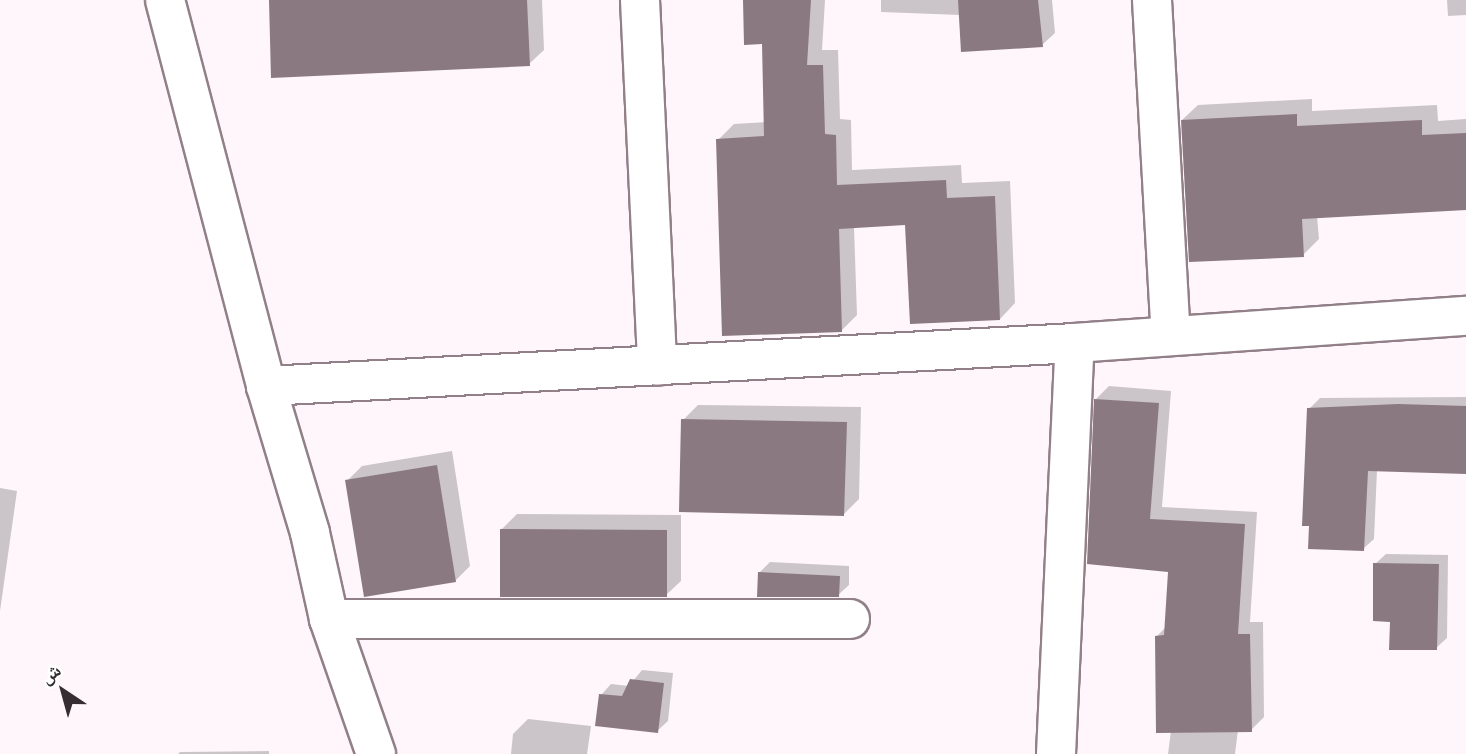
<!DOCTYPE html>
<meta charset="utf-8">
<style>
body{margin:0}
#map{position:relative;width:1466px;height:754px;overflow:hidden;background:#fef6fa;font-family:"Space Grotesk","Noto Naskh Arabic",sans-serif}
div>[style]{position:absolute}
.shadow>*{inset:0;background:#0003}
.building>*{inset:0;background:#8b7982}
.roads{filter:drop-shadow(2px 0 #928089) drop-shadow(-2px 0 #928089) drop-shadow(0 2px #928089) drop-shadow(0 -2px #928089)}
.minor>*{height:38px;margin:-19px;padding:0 19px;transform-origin:19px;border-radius:19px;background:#fff}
span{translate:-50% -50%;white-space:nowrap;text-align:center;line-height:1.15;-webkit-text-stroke:5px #fff;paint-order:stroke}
.north{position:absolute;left:28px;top:656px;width:70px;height:70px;-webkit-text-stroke:5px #fff;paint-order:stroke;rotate:324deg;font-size:19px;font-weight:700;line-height:28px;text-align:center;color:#352d31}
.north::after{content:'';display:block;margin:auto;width:24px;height:32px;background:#352d31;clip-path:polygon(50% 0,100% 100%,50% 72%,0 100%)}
</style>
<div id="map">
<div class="shadow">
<i style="clip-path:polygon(271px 0,542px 0,544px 50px,529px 64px)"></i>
<i style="clip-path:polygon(745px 0,825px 0,822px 50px,838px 50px,840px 119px,851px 120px,852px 170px,961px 165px,962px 183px,1010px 181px,1015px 303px,1000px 319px,907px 224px,854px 227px,857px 315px,841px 331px,718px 140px,734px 124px,766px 122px,764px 42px)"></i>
<i style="clip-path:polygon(881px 0,1052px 0,1055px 33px,1042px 45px,961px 15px,881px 12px)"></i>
<i style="clip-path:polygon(1447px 0,1466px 0,1466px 15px,1448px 16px)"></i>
<i style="clip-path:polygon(1312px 99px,1312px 111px,1437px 105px,1438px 121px,1466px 119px,1466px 209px,1317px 216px,1319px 239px,1303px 255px,1182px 120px,1198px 105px)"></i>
<i style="clip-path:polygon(1109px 386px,1171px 391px,1162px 507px,1257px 512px,1250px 622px,1263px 622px,1264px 717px,1251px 730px,1238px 730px,1235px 754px,1168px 754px,1171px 731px,1157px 636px,1166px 627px,1170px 571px,1096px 399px)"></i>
<i style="clip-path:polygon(1466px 397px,1466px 472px,1377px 470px,1374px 539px,1363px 549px,1311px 524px,1309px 409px,1320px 398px)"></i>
<i style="clip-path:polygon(698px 405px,861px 407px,859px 499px,844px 514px,683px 420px)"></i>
<i style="clip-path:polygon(452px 451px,470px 566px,455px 581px,347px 481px,362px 466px)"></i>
<i style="clip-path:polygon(0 488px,17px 491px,0 611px)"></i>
<i style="clip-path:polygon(517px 514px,681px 515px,681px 581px,666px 595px,502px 529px)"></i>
<i style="clip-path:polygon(1386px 554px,1448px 555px,1447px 638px,1436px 648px,1392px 620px,1375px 564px)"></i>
<i style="clip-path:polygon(770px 562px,849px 566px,849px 585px,838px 595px,759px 573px)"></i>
<i style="clip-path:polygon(642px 670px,673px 673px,668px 721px,657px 731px,601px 695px,611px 684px,629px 686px)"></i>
<i style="clip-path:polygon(528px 719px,591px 726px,587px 754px,511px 754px,513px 734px)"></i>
<i style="clip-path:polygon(269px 751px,269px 754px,178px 754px,180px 752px)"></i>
</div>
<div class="building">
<i style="clip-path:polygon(269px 0,527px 0,530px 66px,271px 78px)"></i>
<i style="clip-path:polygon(743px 0,811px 0,807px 65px,823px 65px,825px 134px,836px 135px,837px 185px,946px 180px,947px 198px,995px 196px,1000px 320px,910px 324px,905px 225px,839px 229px,842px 332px,722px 336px,716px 139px,764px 136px,762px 44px,744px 45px)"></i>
<i style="clip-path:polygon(958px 0,1038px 0,1043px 47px,961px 52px)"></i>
<i style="clip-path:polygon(1297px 114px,1297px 126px,1422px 120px,1422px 135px,1466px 133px,1466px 210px,1302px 219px,1304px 257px,1189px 262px,1181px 120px)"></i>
<i style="clip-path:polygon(1094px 399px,1159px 403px,1150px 519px,1245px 524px,1238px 634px,1250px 634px,1252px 732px,1156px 733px,1155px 636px,1164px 635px,1168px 572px,1087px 564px)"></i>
<i style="clip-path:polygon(1398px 404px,1466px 406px,1466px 474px,1368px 471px,1364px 551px,1308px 549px,1309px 526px,1302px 526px,1307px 408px)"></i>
<i style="clip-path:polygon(681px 419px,847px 422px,844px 516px,679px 512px)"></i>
<i style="clip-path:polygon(437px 465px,456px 582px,364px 597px,345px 480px)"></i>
<i style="clip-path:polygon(500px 529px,667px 530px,667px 597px,500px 597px)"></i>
<i style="clip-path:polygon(1373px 563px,1439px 564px,1437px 650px,1389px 650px,1390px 622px,1373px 621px)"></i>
<i style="clip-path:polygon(758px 572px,840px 576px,839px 597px,757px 597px)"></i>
<i style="clip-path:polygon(630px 679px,664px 683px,658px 733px,595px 726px,599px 694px,622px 696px)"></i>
</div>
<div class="roads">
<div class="minor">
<i style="left:165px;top:0;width:399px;rotate:75.3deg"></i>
<i style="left:266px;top:386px;width:810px;rotate:-3.04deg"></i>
<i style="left:1075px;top:343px;width:392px;rotate:-4deg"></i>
<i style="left:640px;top:0;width:366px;rotate:87.3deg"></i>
<i style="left:1152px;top:0;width:336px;rotate:86.8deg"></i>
<i style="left:266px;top:386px;width:153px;rotate:73.3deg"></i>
<i style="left:310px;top:533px;width:88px;rotate:77.5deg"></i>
<i style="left:329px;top:619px;width:143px;rotate:70.8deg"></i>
<i style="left:329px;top:619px;width:521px"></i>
<i style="left:1056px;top:754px;width:411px;rotate:-87.4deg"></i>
</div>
</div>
<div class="north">ش</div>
</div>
